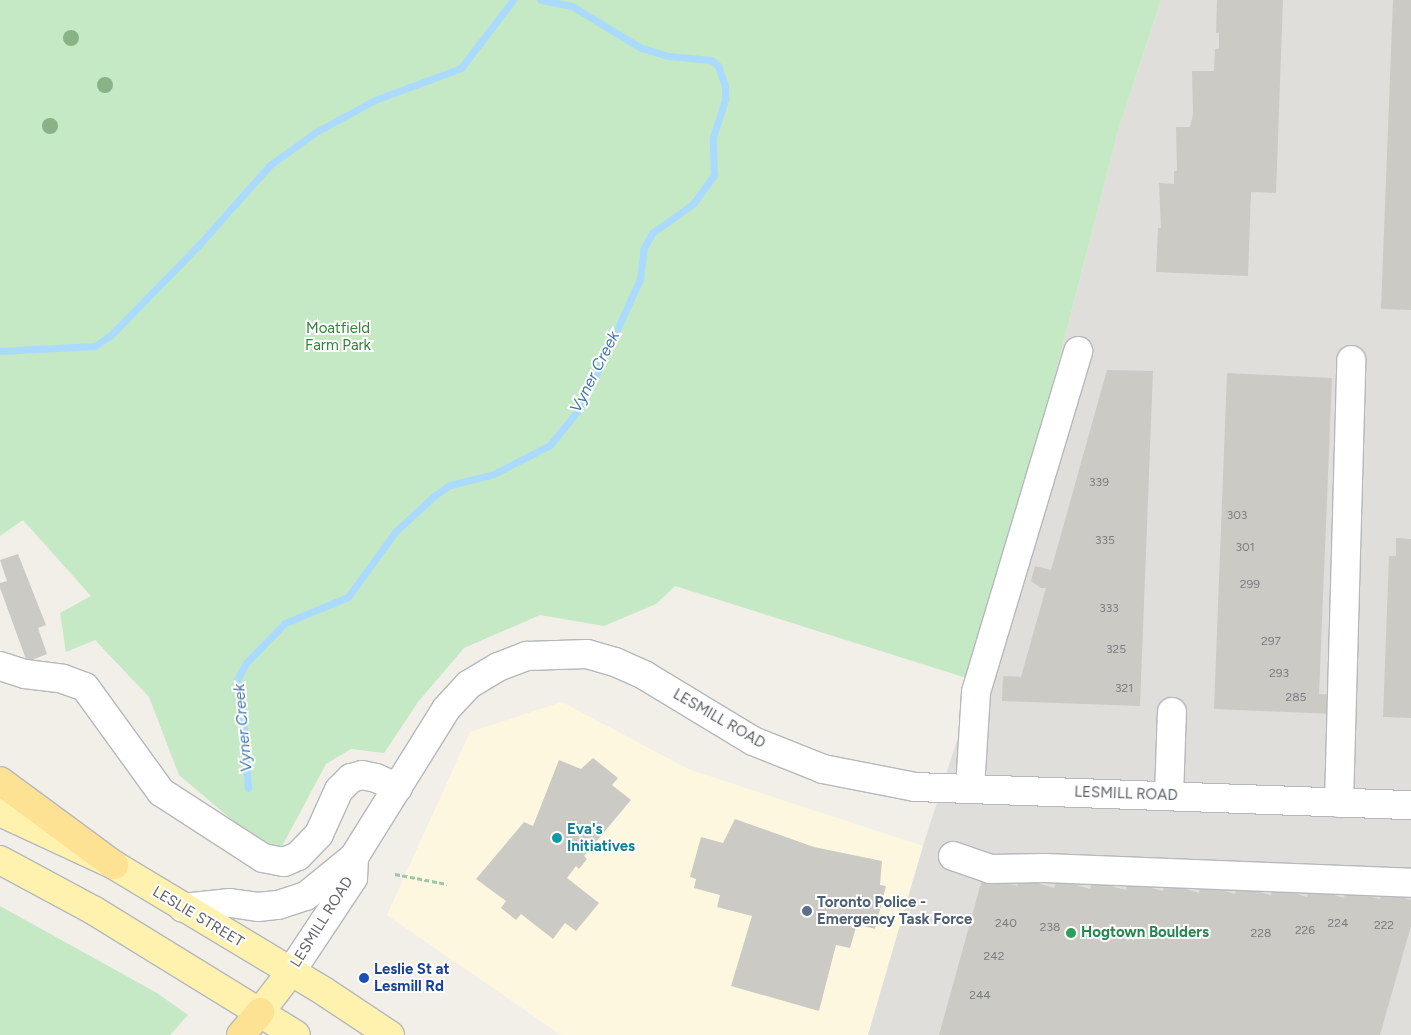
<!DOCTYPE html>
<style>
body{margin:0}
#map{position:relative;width:1411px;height:1035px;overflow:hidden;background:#f1efe8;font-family:Figtree,sans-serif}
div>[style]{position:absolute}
.commercial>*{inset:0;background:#fef7e0}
.industrial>*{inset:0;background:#e0deda}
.green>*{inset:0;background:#c5e8c5}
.stream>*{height:7px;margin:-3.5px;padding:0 3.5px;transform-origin:3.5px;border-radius:3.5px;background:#aadaff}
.building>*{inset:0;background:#cccac5}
.path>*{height:3px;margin-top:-1.5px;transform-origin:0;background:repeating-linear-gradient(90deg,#9cc7a9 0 5px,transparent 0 7.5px)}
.roads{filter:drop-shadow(1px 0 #b5b8bc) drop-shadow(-1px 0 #b5b8bc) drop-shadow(0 1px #b5b8bc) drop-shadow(0 -1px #b5b8bc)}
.minor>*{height:28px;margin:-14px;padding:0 14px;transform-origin:14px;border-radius:14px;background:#fff}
.major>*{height:28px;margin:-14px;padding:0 14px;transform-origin:14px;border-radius:14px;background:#fff2af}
.highway>*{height:28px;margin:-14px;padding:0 14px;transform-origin:14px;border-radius:14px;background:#fde293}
.trees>*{width:16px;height:16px;margin:-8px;border-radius:50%;background:#89b387}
.dots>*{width:14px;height:14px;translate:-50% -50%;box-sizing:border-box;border:2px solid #fff;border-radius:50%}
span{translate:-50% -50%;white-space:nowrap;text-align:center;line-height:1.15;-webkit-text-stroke:4px #fff;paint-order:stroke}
.number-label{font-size:12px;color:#7a7d7f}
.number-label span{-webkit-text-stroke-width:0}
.park-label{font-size:15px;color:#348238}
.street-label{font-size:15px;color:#5f6368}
.culture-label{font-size:15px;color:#0d838f;font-weight:700}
.left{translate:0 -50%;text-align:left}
.service-label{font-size:15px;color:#4e5e75;font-weight:700}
.leisure-label{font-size:15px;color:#27864d;font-weight:700}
.transit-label{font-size:15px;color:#164399;font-weight:700}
.water-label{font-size:16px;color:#4174aa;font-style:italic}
</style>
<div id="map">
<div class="commercial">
<i style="clip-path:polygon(562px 702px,688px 769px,923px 846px,868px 1035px,561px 1035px,387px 915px,470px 732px)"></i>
</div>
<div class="industrial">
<i style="clip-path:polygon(1161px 0,1411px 0,1411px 1035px,868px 1035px,923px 846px,976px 681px,1118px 131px)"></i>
</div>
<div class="green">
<i style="clip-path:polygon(0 0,1161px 0,1118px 131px,976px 681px,675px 586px,656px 604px,604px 626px,540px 615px,464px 648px,418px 702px,384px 753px,351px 749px,326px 764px,280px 850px,244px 830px,179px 775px,149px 697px,95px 640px,66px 652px,60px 613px,91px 596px,23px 520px,0 536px)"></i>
<i style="clip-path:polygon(0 906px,157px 993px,188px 1015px,170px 1035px,0 1035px)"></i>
</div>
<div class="stream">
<i style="left:0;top:351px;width:95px;rotate:-3deg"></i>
<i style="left:95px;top:346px;width:19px;rotate:-35deg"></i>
<i style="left:111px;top:335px;width:123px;rotate:-45.7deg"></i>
<i style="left:197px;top:247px;width:110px;rotate:-48.3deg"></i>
<i style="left:270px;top:165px;width:57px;rotate:-35.7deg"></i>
<i style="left:316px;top:132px;width:67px;rotate:-28.5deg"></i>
<i style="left:375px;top:100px;width:92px;rotate:-20.4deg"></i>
<i style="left:461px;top:68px;width:86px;rotate:-52.6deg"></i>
<i style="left:248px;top:788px;width:86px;rotate:-94deg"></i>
<i style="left:242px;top:702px;width:23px;rotate:-103deg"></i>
<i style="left:237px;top:680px;width:19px;rotate:-62deg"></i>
<i style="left:246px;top:663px;width:56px;rotate:-45.7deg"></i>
<i style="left:285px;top:623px;width:68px;rotate:-22.4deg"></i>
<i style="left:348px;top:597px;width:80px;rotate:-54.1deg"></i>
<i style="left:395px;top:532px;width:53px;rotate:-42.7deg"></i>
<i style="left:434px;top:496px;width:19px;rotate:-35deg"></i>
<i style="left:450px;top:485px;width:45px;rotate:-14deg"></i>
<i style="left:494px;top:474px;width:63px;rotate:-27.4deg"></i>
<i style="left:550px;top:445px;width:46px;rotate:-51.1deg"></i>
<i style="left:579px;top:409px;width:61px;rotate:-63.9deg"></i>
<i style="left:606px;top:354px;width:82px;rotate:-65.6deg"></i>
<i style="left:640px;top:279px;width:31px;rotate:-83deg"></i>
<i style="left:644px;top:248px;width:17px;rotate:-62deg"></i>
<i style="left:652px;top:233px;width:50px;rotate:-35.3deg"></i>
<i style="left:693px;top:204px;width:36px;rotate:-54deg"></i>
<i style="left:714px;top:175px;width:38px;rotate:-92deg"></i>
<i style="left:713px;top:137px;width:40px;rotate:-72deg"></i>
<i style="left:725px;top:99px;width:13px;rotate:-90deg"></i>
<i style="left:725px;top:86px;width:21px;rotate:-109deg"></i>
<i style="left:718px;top:66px;width:9px;rotate:-139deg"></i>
<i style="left:711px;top:60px;width:43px;rotate:-174.7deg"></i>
<i style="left:668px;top:56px;width:28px;rotate:-163deg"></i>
<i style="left:641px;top:48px;width:81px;rotate:-148.7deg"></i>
<i style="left:572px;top:6px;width:32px;rotate:-169deg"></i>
</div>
<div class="building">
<i style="clip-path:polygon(1217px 0,1283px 0,1276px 193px,1251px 192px,1248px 276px,1156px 272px,1158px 228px,1161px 228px,1159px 183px,1174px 184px,1174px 171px,1177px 171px,1176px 127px,1190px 127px,1193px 114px,1192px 71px,1214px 71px,1215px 49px,1219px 49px,1219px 33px,1216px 33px)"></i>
<i style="clip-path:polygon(1393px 0,1411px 0,1411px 310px,1381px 309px)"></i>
<i style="clip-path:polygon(1107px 370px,1153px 371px,1140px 706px,1002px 701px,1003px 676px,1021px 677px,1046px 588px,1041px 588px,1031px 581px,1032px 577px,1035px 566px,1051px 570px)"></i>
<i style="clip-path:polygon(1227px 373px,1332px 378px,1319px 694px,1335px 695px,1334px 714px,1214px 709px)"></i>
<i style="clip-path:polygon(1396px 538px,1411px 539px,1411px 718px,1383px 717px,1389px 556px,1396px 556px)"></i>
<i style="clip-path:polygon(18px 554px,46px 625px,38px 628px,47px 654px,27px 662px,0 588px,0 583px,7px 581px,0 560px)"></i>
<i style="clip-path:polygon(593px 758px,618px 778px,612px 785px,631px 800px,584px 856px,587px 859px,579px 869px,576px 866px,567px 878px,599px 903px,576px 931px,565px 923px,553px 939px,521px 914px,516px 920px,501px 908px,506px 901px,476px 879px,524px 822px,533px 826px,559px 760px,581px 769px)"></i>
<i style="clip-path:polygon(735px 819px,814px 847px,882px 861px,880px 885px,886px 886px,875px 929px,857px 924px,850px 948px,836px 945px,819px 1011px,731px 986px,752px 916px,717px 907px,720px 895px,694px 888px,696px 879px,690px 877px,701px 837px,723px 843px)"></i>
<i style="clip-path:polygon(983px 876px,1017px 886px,1020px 878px,1054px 888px,1056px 879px,1090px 889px,1092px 881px,1126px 890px,1128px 882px,1163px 891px,1165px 883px,1199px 893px,1201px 884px,1235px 894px,1237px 886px,1271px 895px,1274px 887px,1307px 897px,1310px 888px,1344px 898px,1346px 890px,1380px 899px,1382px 892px,1411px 900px,1411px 926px,1380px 1035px,939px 1035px)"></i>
</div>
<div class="path">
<i style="left:395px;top:874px;width:53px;rotate:10.9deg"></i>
</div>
<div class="roads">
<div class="minor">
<i style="left:0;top:666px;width:26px;rotate:18deg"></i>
<i style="left:25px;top:674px;width:38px;rotate:7deg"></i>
<i style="left:63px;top:679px;width:23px;rotate:20deg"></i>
<i style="left:85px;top:687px;width:130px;rotate:54.1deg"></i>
<i style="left:161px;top:792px;width:121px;rotate:32.9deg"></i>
<i style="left:263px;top:858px;width:21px;rotate:11deg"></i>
<i style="left:284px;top:862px;width:15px;rotate:-23deg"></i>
<i style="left:298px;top:856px;width:30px;rotate:-46deg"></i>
<i style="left:319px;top:834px;width:48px;rotate:-65.6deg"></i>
<i style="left:339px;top:790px;width:17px;rotate:-45deg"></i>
<i style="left:351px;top:778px;width:11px;rotate:-15deg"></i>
<i style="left:362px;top:775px;width:14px;rotate:12deg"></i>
<i style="left:376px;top:778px;width:24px;rotate:24deg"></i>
<i style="left:970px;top:788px;width:96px;rotate:-86.4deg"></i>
<i style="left:976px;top:692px;width:356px;rotate:-73.3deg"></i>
<i style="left:1169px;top:796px;width:84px;rotate:-88deg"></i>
<i style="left:1339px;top:803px;width:443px;rotate:-88.4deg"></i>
<i style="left:953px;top:856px;width:39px;rotate:19deg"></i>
<i style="left:990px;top:869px;width:55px;rotate:-1deg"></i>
<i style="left:1045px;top:868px;width:366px;rotate:2.3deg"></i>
<i style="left:183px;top:908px;width:47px;rotate:-6.1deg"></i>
<i style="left:230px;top:903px;width:28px;rotate:8deg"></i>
<i style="left:258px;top:907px;width:20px;rotate:-6deg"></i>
<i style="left:278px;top:905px;width:29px;rotate:-18deg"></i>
<i style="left:306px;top:896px;width:62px;rotate:-39.1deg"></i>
<i style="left:290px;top:973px;width:114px;rotate:-56.4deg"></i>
<i style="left:353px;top:878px;width:21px;rotate:-87deg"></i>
<i style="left:354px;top:857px;width:174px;rotate:-58.1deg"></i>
<i style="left:446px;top:709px;width:33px;rotate:-47deg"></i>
<i style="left:468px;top:685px;width:35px;rotate:-31deg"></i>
<i style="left:498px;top:667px;width:31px;rotate:-21deg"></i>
<i style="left:527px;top:656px;width:60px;rotate:-1.9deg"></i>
<i style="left:587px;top:654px;width:29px;rotate:16deg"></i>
<i style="left:615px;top:662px;width:32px;rotate:24deg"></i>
<i style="left:644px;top:675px;width:127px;rotate:31.2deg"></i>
<i style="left:753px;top:741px;width:75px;rotate:21.8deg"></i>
<i style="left:823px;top:769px;width:94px;rotate:11.1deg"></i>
<i style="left:915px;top:787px;width:496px;rotate:2.1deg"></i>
</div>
<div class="major">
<i style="left:0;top:812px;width:126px;rotate:24.9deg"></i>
<i style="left:114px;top:865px;width:246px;rotate:31deg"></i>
<i style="left:325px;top:992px;width:78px;rotate:33.5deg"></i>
<i style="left:0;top:860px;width:106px;rotate:28.3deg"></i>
<i style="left:93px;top:910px;width:238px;rotate:31.6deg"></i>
<i style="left:260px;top:1012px;width:49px;rotate:-52.4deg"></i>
</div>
<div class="highway">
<i style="left:0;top:781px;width:142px;rotate:36.4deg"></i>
<i style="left:241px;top:1035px;width:30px;rotate:-50deg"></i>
</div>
</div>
<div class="trees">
<i style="left:71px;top:38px"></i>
<i style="left:105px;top:85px"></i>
<i style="left:50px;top:126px"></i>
</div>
<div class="dots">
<i style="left:557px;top:838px;background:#0f9aa8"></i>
<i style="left:807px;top:911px;background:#5c6f8a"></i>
<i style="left:1071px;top:933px;background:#2e9e5b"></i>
<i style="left:364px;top:978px;background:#1a4fb4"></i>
</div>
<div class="number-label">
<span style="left:1099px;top:483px">339</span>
<span style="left:1237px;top:516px">303</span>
<span style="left:1105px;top:541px">335</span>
<span style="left:1245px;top:548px">301</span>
<span style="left:1250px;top:585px">299</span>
<span style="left:1109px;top:609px">333</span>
<span style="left:1271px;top:642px">297</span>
<span style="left:1116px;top:650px">325</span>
<span style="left:1279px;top:674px">293</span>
<span style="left:1124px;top:689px">321</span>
<span style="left:1296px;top:698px">285</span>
<span style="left:1006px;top:924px">240</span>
<span style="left:1338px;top:924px">224</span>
<span style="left:1384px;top:926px">222</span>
<span style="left:1050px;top:928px">238</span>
<span style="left:1305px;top:931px">226</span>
<span style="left:1261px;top:934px">228</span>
<span style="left:994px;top:957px">242</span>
<span style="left:980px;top:996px">244</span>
</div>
<div class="park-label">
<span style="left:338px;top:337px">Moatfield<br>Farm Park</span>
</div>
<div class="street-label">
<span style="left:719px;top:719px;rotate:30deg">LESMILL ROAD</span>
<span style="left:1126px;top:794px;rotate:2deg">LESMILL ROAD</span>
<span style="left:198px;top:917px;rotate:31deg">LESLIE STREET</span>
<span style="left:322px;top:922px;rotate:-58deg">LESMILL ROAD</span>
</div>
<div class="culture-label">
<span class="left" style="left:567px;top:838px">Eva's<br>Initiatives</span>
</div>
<div class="service-label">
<span class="left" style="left:817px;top:911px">Toronto Police -<br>Emergency Task Force</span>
</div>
<div class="leisure-label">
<span class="left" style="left:1081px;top:933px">Hogtown Boulders</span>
</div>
<div class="transit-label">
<span class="left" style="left:374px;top:978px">Leslie St at<br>Lesmill Rd</span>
</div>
<div class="water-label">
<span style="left:595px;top:372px;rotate:-63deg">Vyner Creek</span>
<span style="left:243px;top:728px;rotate:-95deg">Vyner Creek</span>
</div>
</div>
